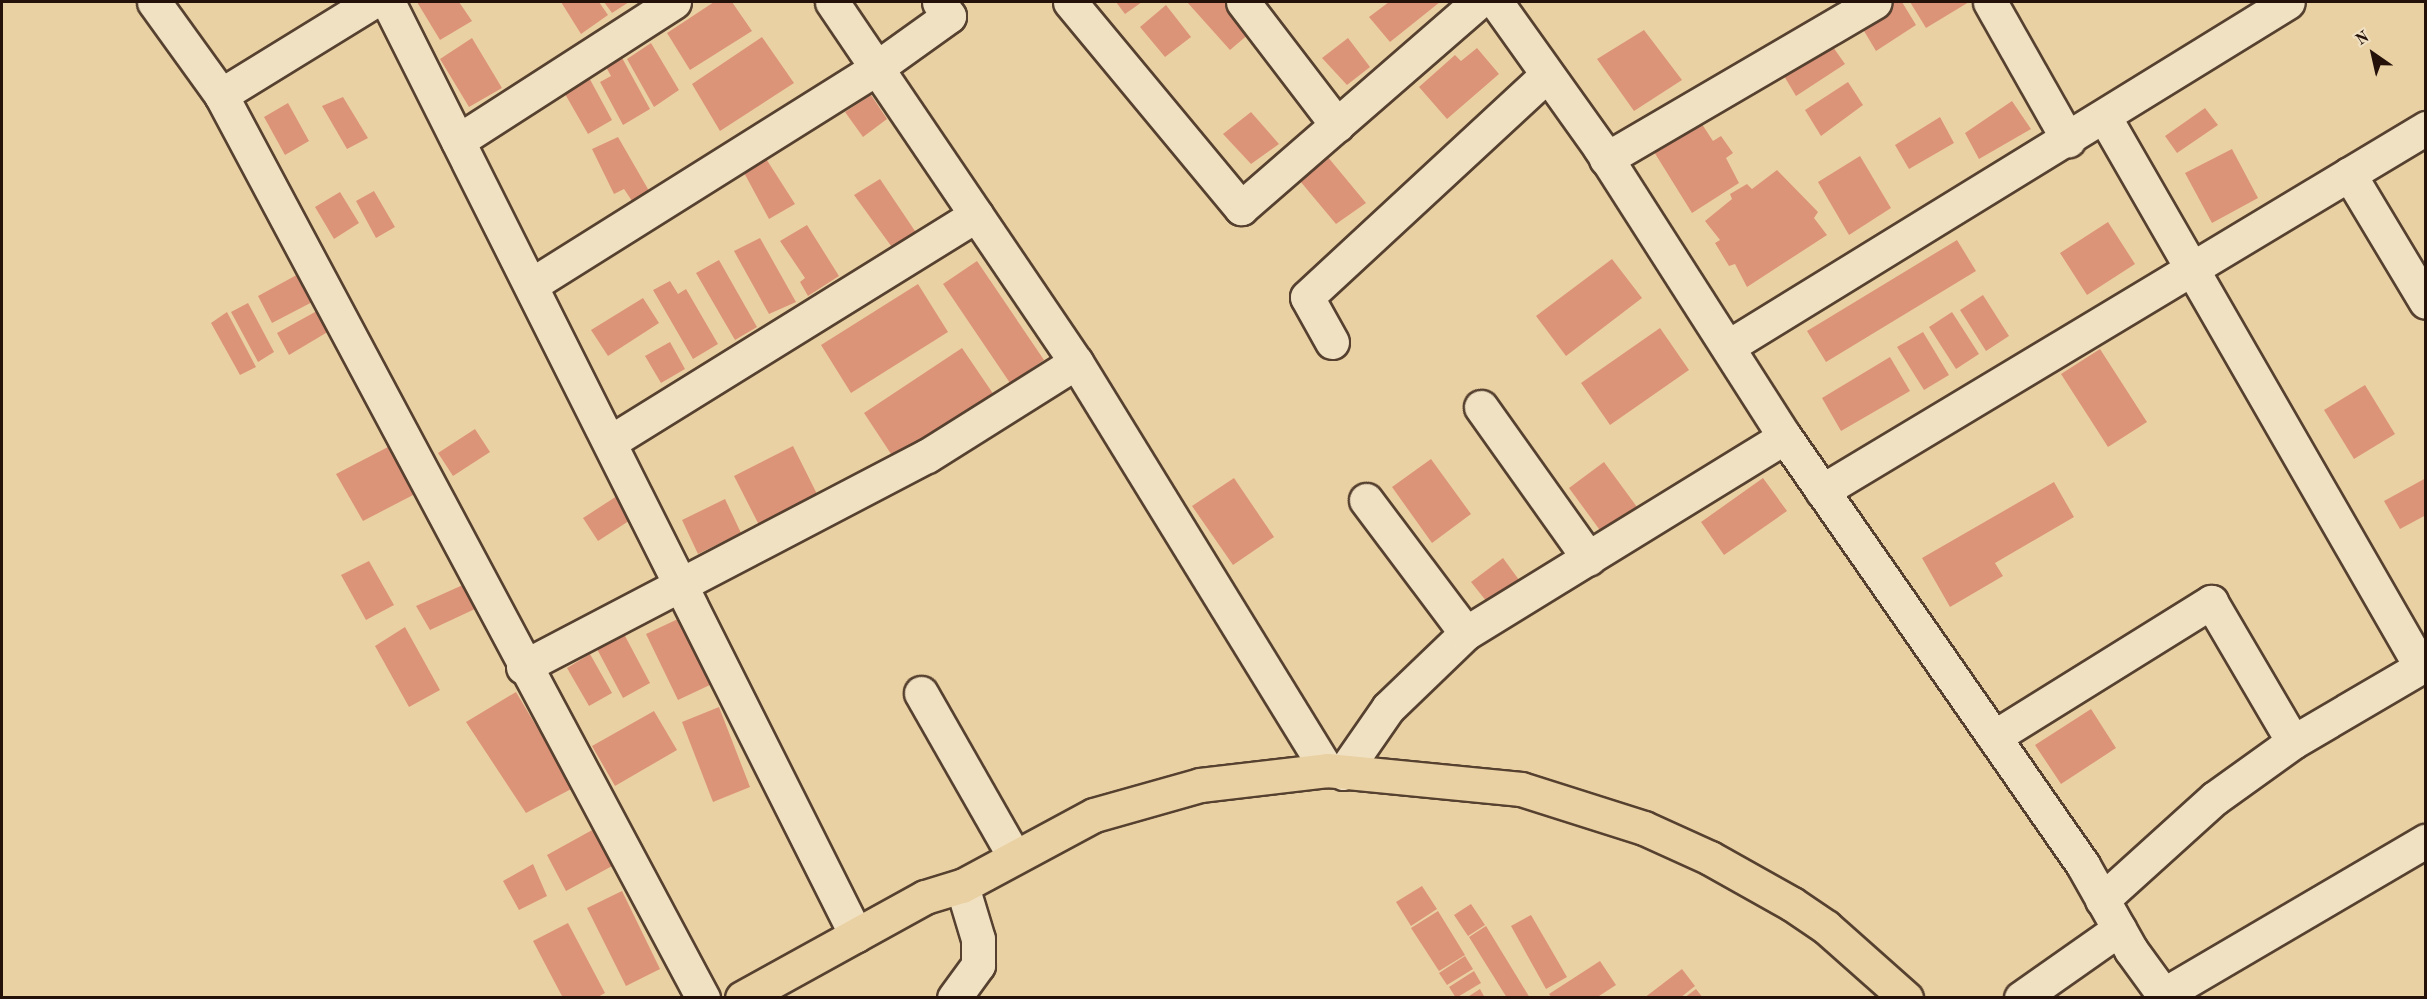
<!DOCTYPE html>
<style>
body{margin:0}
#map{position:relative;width:2427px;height:999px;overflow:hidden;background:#ead1a3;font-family:"Old Standard TT",serif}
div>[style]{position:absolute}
.building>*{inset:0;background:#dc9479}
.roads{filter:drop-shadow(2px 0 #564130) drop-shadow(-2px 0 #564130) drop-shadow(0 2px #564130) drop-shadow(0 -2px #564130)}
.minor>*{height:33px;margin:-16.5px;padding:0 16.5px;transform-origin:16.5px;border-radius:16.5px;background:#f1e1c3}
.major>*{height:33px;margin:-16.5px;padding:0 16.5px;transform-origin:16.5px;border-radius:16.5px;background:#ead1a3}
span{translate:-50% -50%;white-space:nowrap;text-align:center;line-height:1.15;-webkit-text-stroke:4.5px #f1e1c3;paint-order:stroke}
.frame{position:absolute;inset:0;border:3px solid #24110a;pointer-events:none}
.north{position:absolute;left:2343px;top:24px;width:60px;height:60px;-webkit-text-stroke:4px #f1e1c3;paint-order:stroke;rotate:326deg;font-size:16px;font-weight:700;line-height:24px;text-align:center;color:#24110a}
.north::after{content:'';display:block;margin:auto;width:21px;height:27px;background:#24110a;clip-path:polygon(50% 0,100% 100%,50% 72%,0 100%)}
</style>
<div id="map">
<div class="building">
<i style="clip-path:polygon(417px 2px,459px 2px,472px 21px,440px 40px)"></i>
<i style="clip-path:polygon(561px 2px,599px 2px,608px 15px,581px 34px)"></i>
<i style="clip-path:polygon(604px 2px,629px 2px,612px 13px)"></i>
<i style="clip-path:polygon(714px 2px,732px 2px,752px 31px,690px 70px,667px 33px)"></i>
<i style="clip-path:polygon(1116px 2px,1142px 2px,1125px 14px)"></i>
<i style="clip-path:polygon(1187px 2px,1225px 2px,1250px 33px,1230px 50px)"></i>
<i style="clip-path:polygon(1389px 2px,1440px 2px,1390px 42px,1369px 17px)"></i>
<i style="clip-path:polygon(1889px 2px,1902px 2px,1916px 25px,1876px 51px,1858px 21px)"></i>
<i style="clip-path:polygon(1910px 2px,1969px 2px,1926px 28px)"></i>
<i style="clip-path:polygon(1166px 5px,1191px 37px,1165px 57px,1140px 27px)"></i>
<i style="clip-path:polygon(1644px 30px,1682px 80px,1634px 111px,1597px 59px)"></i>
<i style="clip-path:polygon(762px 37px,794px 83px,720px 131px,692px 84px)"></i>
<i style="clip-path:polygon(1826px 37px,1845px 64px,1796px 96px,1778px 66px)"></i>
<i style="clip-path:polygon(472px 38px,502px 88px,469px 107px,440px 59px)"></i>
<i style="clip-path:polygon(1348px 38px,1370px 67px,1347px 85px,1322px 58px)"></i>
<i style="clip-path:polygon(651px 43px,679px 90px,654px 107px,627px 59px)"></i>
<i style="clip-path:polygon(1477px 48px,1499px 74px,1447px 119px,1419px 87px,1455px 55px,1461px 61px)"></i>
<i style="clip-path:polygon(621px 56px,650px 109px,623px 125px,600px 82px,611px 76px,606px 67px)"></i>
<i style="clip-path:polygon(586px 72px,612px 120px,588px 134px,561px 87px)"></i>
<i style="clip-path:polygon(1848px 82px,1863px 105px,1821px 136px,1805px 110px)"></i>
<i style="clip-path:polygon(871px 95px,887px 119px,863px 137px,845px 112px)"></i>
<i style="clip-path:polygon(343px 97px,368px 138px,347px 149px,322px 106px)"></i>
<i style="clip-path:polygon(2012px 101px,2031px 129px,1979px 159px,1965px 133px)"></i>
<i style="clip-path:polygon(288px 103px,309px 141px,285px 155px,264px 117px)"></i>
<i style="clip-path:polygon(2205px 108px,2218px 125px,2177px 153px,2165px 136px)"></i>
<i style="clip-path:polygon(1251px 112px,1279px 144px,1251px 164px,1223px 134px)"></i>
<i style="clip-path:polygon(1940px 117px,1954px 143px,1909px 169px,1895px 145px)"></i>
<i style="clip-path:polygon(1698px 118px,1713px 141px,1721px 136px,1733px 153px,1726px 158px,1739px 183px,1692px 213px,1651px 147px)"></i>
<i style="clip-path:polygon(618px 137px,652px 196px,636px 207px,624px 189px,614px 194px,592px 149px)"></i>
<i style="clip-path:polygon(2232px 149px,2258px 198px,2212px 223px,2185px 173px)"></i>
<i style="clip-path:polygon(763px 154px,795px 204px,769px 219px,742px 169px)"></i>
<i style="clip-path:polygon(1327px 156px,1366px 203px,1336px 224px,1300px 181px)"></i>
<i style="clip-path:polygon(1860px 156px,1891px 208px,1849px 235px,1818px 182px)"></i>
<i style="clip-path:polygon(1777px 170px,1818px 212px,1814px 218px,1827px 235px,1747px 287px,1735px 264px,1729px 266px,1715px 243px,1720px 240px,1705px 221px,1732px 199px,1730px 194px,1747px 184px,1752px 189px)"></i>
<i style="clip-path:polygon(880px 179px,919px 237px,894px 250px,854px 195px)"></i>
<i style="clip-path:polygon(374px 191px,395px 227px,376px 238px,356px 201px)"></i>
<i style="clip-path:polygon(340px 192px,359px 223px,334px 239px,315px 207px)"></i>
<i style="clip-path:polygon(2108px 222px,2135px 264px,2087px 295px,2060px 253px)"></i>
<i style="clip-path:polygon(807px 225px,839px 276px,808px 296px,800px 282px,805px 278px,780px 241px)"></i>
<i style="clip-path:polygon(760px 238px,796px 302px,769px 314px,734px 251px)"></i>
<i style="clip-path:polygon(1957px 240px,1976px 271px,1826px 362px,1807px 331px)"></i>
<i style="clip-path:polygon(1612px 259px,1642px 298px,1566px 356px,1536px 316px)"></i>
<i style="clip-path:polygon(719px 260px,757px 327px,735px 340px,696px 273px)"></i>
<i style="clip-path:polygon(977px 261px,1044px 360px,1010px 383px,943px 284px)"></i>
<i style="clip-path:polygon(304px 271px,320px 298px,272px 323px,258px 296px)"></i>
<i style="clip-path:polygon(670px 281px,678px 294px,686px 289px,718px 344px,693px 359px,653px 290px)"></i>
<i style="clip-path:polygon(918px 284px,948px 332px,851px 393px,821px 345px)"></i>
<i style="clip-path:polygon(1983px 295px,2009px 336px,1986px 351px,1960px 310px)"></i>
<i style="clip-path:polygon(643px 298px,659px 323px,608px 356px,591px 330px)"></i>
<i style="clip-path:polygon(248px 303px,274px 352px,258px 362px,231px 312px)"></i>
<i style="clip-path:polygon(324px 307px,336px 327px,289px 355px,277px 333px)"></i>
<i style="clip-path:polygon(227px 312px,256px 367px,240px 375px,211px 323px)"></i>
<i style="clip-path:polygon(1952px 312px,1979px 354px,1956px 369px,1929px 327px)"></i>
<i style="clip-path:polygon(1660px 328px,1689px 370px,1610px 425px,1581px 383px)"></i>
<i style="clip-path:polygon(1923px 332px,1949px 375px,1924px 390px,1897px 347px)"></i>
<i style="clip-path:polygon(670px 342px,685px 369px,661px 383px,645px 356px)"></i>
<i style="clip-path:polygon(962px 348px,994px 395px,895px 460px,864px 413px)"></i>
<i style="clip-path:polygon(2100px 349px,2147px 422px,2108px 447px,2061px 374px)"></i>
<i style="clip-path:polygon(1890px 357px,1910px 391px,1841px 431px,1822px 398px)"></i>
<i style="clip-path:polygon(2365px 385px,2395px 434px,2354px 459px,2324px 410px)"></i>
<i style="clip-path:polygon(475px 429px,490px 452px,453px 476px,438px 453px)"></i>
<i style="clip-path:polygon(793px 446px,818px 496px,759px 525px,734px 476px)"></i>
<i style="clip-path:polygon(388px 447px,415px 494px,363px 521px,336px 474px)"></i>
<i style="clip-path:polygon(1431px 459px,1471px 514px,1432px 543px,1392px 487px)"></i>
<i style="clip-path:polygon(1604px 462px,1637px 507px,1602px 533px,1569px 488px)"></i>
<i style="clip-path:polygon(1234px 478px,1274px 537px,1233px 565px,1192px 506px)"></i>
<i style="clip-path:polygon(1763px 478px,1787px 511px,1724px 555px,1701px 522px)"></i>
<i style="clip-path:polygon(2426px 478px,2426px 515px,2400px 529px,2384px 501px)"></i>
<i style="clip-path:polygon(2054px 482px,2074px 517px,1995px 563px,2003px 576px,1950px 607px,1922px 558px)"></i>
<i style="clip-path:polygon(620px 494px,635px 517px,598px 541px,583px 518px)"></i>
<i style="clip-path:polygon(725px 499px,741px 533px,698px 554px,682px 520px)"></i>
<i style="clip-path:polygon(1503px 558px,1522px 584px,1491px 607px,1471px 582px)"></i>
<i style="clip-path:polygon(369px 561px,394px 605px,366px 620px,341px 575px)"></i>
<i style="clip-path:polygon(465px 584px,477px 608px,430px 630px,416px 606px)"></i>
<i style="clip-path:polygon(680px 618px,712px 684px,678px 700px,646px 634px)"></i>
<i style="clip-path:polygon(405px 627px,440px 690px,409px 707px,375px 646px)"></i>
<i style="clip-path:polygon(624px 634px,650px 683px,623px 698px,597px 649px)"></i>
<i style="clip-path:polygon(590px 654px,612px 693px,589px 706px,567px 668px)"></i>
<i style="clip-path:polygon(516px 692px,573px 788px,526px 813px,466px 722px)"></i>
<i style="clip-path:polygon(719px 707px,750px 787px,713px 802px,682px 722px)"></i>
<i style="clip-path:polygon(2091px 709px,2116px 748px,2061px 784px,2035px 745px)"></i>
<i style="clip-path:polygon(654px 711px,677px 750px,615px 786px,592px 746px)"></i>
<i style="clip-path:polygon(594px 829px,614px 865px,566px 891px,547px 855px)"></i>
<i style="clip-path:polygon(533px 864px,547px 896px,519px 910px,503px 881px)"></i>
<i style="clip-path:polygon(1422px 886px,1437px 909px,1411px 926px,1396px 902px)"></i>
<i style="clip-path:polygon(622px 891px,660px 969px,626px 986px,587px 908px)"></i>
<i style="clip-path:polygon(1471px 904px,1485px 925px,1468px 936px,1454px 915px)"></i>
<i style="clip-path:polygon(1438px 911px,1465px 955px,1439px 971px,1411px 928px)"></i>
<i style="clip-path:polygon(1531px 915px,1567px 977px,1546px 989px,1511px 926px)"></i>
<i style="clip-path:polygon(568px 923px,605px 993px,596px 998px,563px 998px,533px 941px)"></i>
<i style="clip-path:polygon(1486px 926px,1530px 998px,1507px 998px,1469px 937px)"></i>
<i style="clip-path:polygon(1465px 956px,1473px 969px,1447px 985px,1439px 973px)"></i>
<i style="clip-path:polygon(1600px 961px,1616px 985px,1596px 998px,1552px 998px,1549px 994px)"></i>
<i style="clip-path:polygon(1682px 969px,1695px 986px,1680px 998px,1644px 998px)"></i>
<i style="clip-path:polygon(1474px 971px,1481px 983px,1456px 998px,1449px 987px)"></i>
<i style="clip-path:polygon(1480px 989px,1485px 998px,1466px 998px)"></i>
<i style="clip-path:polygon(1696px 989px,1703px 998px,1684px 998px)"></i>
</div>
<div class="roads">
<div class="minor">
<i style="left:154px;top:2px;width:115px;rotate:54.2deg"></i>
<i style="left:221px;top:95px;width:1024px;rotate:61.91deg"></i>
<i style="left:388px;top:2px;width:1044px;rotate:63.36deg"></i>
<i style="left:832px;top:2px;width:435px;rotate:55.9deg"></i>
<i style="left:1076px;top:362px;width:479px;rotate:58.4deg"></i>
<i style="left:1070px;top:2px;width:268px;rotate:50.3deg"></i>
<i style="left:1241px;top:208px;width:314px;rotate:-41deg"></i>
<i style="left:1243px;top:2px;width:155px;rotate:52.6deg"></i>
<i style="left:1496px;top:2px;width:179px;rotate:54.5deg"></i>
<i style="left:1600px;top:148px;width:343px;rotate:57.4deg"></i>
<i style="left:1785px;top:437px;width:522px;rotate:55.15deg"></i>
<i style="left:2083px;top:865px;width:98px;rotate:60.5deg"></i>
<i style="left:2131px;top:950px;width:59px;rotate:53.9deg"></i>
<i style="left:1990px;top:2px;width:159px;rotate:60.5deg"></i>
<i style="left:221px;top:95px;width:177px;rotate:-31.6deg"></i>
<i style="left:458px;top:141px;width:257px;rotate:-32.8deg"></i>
<i style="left:1606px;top:159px;width:311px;rotate:-30.3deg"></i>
<i style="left:2349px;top:174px;width:149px;rotate:59deg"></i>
<i style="left:531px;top:285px;width:406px;rotate:-32.1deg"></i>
<i style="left:875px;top:69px;width:91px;rotate:-35.6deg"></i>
<i style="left:949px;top:16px;width:17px;rotate:-126deg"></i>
<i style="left:1332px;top:342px;width:51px;rotate:-119.1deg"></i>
<i style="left:1307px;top:297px;width:327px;rotate:-42.8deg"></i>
<i style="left:1729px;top:346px;width:656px;rotate:-31.61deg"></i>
<i style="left:1481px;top:407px;width:186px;rotate:54.6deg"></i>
<i style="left:610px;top:442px;width:431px;rotate:-31.8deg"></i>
<i style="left:1822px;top:491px;width:705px;rotate:-31.01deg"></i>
<i style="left:1366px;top:500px;width:166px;rotate:53.1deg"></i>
<i style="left:523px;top:667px;width:456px;rotate:-27.6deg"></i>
<i style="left:927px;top:456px;width:176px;rotate:-32.2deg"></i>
<i style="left:921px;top:693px;width:188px;rotate:60.3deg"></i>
<i style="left:1994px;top:737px;width:256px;rotate:-31.9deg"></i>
<i style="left:2211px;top:602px;width:162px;rotate:59.6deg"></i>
<i style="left:1343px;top:773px;width:79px;rotate:-55.3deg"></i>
<i style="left:1388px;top:708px;width:108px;rotate:-43.9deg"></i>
<i style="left:1466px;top:633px;width:374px;rotate:-31.6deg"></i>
<i style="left:2102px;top:900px;width:152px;rotate:-42.1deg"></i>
<i style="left:2215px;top:798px;width:96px;rotate:-35.7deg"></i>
<i style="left:2293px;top:742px;width:148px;rotate:-30.4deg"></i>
<i style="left:2421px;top:667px;width:633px;rotate:-119.92deg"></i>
<i style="left:2163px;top:995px;width:305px;rotate:-30.4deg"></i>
<i style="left:954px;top:998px;width:41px;rotate:-54deg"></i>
<i style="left:978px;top:965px;width:26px;rotate:-90deg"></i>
<i style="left:978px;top:939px;width:55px;rotate:-106.8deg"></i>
<i style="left:2021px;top:998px;width:120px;rotate:-35.1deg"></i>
</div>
<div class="major">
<i style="left:742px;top:998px;width:209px;rotate:-28.9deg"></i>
<i style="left:925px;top:897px;width:39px;rotate:-17deg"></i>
<i style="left:962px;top:886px;width:150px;rotate:-28.3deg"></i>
<i style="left:1094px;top:815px;width:110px;rotate:-15.8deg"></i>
<i style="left:1200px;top:785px;width:128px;rotate:-6.7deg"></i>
<i style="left:1327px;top:770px;width:195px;rotate:5.6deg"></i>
<i style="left:1521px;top:789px;width:129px;rotate:17.6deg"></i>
<i style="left:1644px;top:828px;width:72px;rotate:24.4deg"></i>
<i style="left:1710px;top:858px;width:94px;rotate:29.3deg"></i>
<i style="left:1792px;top:904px;width:41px;rotate:34.1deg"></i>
<i style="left:1826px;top:927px;width:107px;rotate:41.6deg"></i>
</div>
</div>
<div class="frame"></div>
<div class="north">N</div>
</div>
